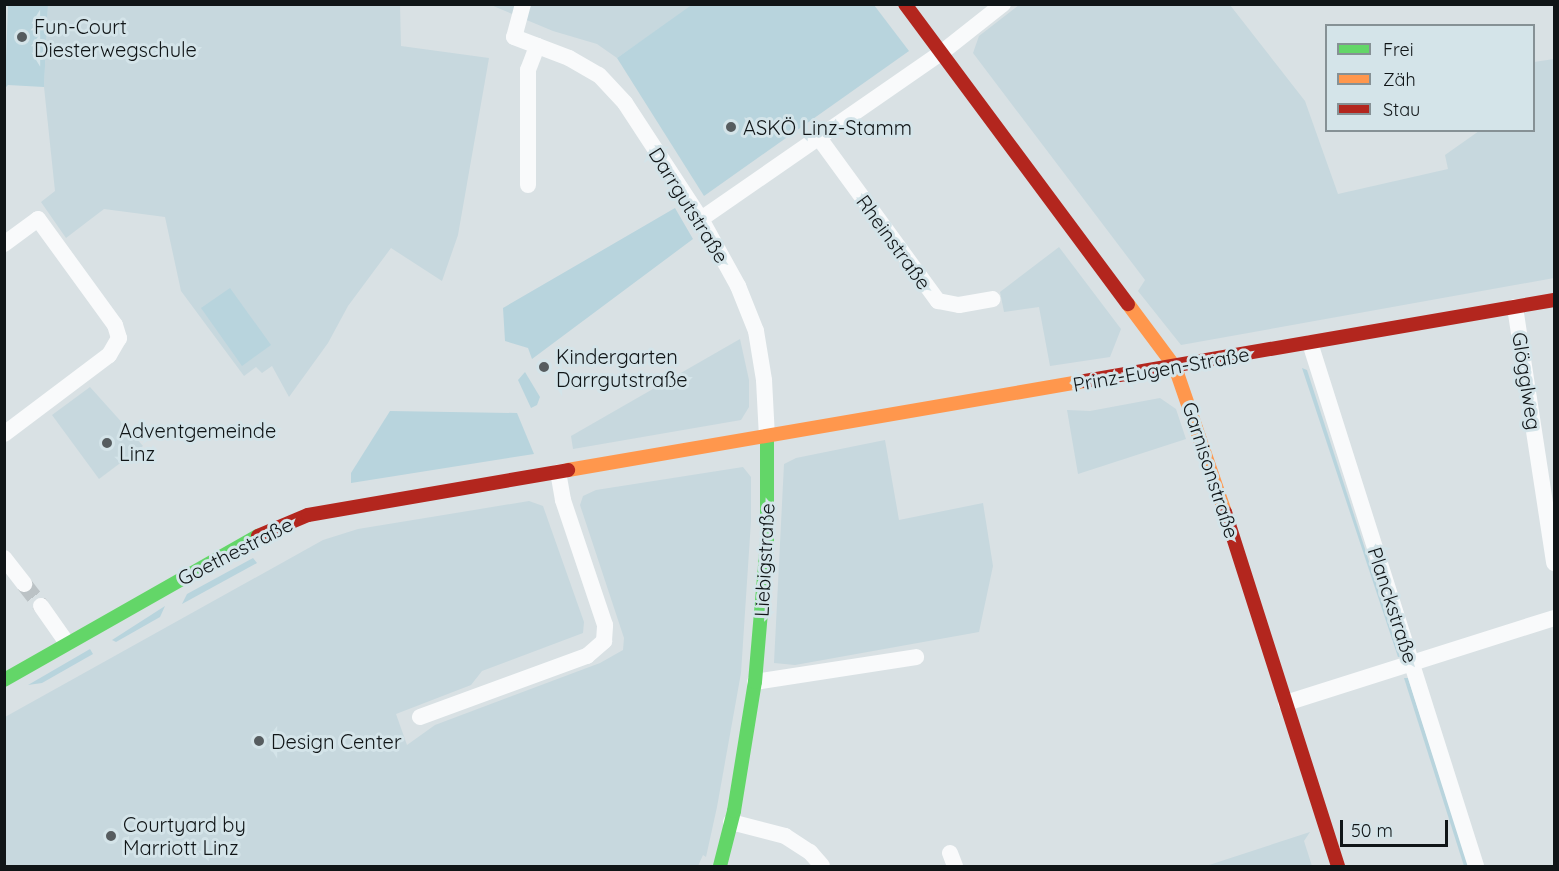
<!DOCTYPE html>
<meta charset="utf-8">
<style>
body{margin:0}
#map{position:relative;width:1559px;height:871px;overflow:hidden;background:#d9e1e4;font-family:Quicksand,sans-serif}
div>[style]{position:absolute}
.built>*{inset:0;background:#c7d8de}
.green>*{inset:0;background:#b8d4dd}
.street-tunnel>*{height:16px;margin-top:-8px;transform-origin:0;background:repeating-linear-gradient(90deg,#bbc2c5 0 16px,transparent 0 24px)}
.street>*{height:16px;margin:-8px;padding:0 8px;transform-origin:8px;border-radius:8px;background:#f9fafb}
.fast>*{height:14px;margin:-7px;padding:0 7px;transform-origin:7px;border-radius:7px;background:#63d668}
.slow>*{height:14px;margin:-7px;padding:0 7px;transform-origin:7px;border-radius:7px;background:#ff974d}
.jam>*{height:14px;margin:-7px;padding:0 7px;transform-origin:7px;border-radius:7px;background:#b3261e}
.dots>*{width:16px;height:16px;translate:-50% -50%;box-sizing:border-box;border:3px solid #d4e4e9;border-radius:50%}
span{translate:-50% -50%;white-space:nowrap;text-align:center;line-height:1.15;-webkit-text-stroke:6px #d4e4e9;paint-order:stroke}
.poi-label{font-size:20px;color:#101517}
.left{translate:0 -50%;text-align:left}
.street-label{font-size:20px;color:#101517}
.frame{position:absolute;inset:0;border:6px solid #101517;pointer-events:none}
.legend{position:absolute;left:1325px;top:24px;width:210px;height:108px;box-sizing:border-box;background:#d4e4e9;border:2px solid #869195;margin:0;padding:8px 10px;list-style:none;font-size:18px;color:#101517}
.legend li{display:flex;align-items:center;gap:12px;height:30px}
.legend b{width:30px;border:2px solid #869195}
.scale{position:absolute;left:1340px;top:820px;width:108px;height:27px;box-sizing:border-box;border:3px solid #101517;border-top:0;padding-left:8px;font-size:18px;line-height:21px;white-space:nowrap;color:#101517;-webkit-text-stroke:4px #d4e4e9;paint-order:stroke}
</style>
<div id="map">
<div class="built">
<i style="clip-path:polygon(48px 5px,400px 5px,401px 46px,489px 58px,458px 235px,442px 281px,391px 248px,348px 306px,328px 343px,289px 397px,272px 366px,262px 373px,256px 367px,244px 376px,181px 291px,165px 217px,104px 209px,66px 238px,41px 202px,55px 191px,44px 87px)"></i>
<i style="clip-path:polygon(491px 5px,693px 5px,617px 58px,597px 44px,553px 31px)"></i>
<i style="clip-path:polygon(1019px 5px,1230px 5px,1305px 101px,1338px 194px,1448px 169px,1445px 155px,1479px 131px,1534px 130px,1534px 62px,1554px 59px,1554px 278px,1181px 345px,1138px 291px,1145px 280px,973px 53px,979px 36px)"></i>
<i style="clip-path:polygon(1059px 247px,1121px 329px,1110px 357px,1050px 366px,1039px 307px,1004px 312px,1000px 292px)"></i>
<i style="clip-path:polygon(740px 339px,749px 380px,749px 407px,741px 420px,573px 449px,571px 436px)"></i>
<i style="clip-path:polygon(90px 387px,143px 446px,99px 479px,52px 415px)"></i>
<i style="clip-path:polygon(1160px 398px,1176px 409px,1186px 439px,1078px 474px,1067px 410px,1090px 411px)"></i>
<i style="clip-path:polygon(885px 440px,899px 520px,983px 503px,993px 566px,979px 632px,795px 665px,774px 663px,784px 464px,796px 458px)"></i>
<i style="clip-path:polygon(743px 467px,751px 477px,751px 521px,741px 673px,717px 807px,706px 857px,703px 855px,698px 866px,5px 866px,5px 717px,323px 540px,358px 529px,529px 501px,543px 506px,584px 622px,583px 633px,482px 671px,471px 685px,396px 714px,407px 745px,435px 725px,600px 663px,623px 650px,624px 638px,580px 505px,583px 496px,596px 490px)"></i>
<i style="clip-path:polygon(1310px 832px,1304px 841px,1312px 866px,1206px 866px)"></i>
</div>
<div class="green">
<i style="clip-path:polygon(693px 4px,874px 5px,909px 51px,704px 196px,617px 58px)"></i>
<i style="clip-path:polygon(8px 5px,48px 5px,44px 87px,8px 85px,5px 88px)"></i>
<i style="clip-path:polygon(675px 208px,693px 239px,532px 359px,528px 348px,505px 341px,503px 308px)"></i>
<i style="clip-path:polygon(230px 288px,271px 345px,242px 366px,201px 308px)"></i>
<i style="clip-path:polygon(1302px 368px,1307px 370px,1400px 657px,1398px 657px)"></i>
<i style="clip-path:polygon(525px 372px,540px 397px,537px 405px,531px 408px,518px 380px)"></i>
<i style="clip-path:polygon(390px 411px,517px 413px,534px 454px,351px 483px,351px 473px)"></i>
<i style="clip-path:polygon(253px 558px,257px 563px,182px 604px,187px 594px)"></i>
<i style="clip-path:polygon(165px 606px,160px 617px,116px 642px,112px 640px)"></i>
<i style="clip-path:polygon(90px 649px,93px 654px,42px 683px,28px 685px)"></i>
<i style="clip-path:polygon(1404px 678px,1408px 678px,1469px 866px,1464px 866px)"></i>
</div>
<div class="street-tunnel">
<i style="left:24px;top:584px;width:28px;rotate:52deg"></i>
</div>
<div class="street">
<i style="left:523px;top:4px;width:34px;rotate:105deg"></i>
<i style="left:514px;top:37px;width:59px;rotate:20.9deg"></i>
<i style="left:569px;top:58px;width:34px;rotate:30deg"></i>
<i style="left:599px;top:75px;width:38px;rotate:47deg"></i>
<i style="left:625px;top:103px;width:139px;rotate:56.8deg"></i>
<i style="left:701px;top:219px;width:77px;rotate:61.1deg"></i>
<i style="left:738px;top:286px;width:48px;rotate:68.2deg"></i>
<i style="left:756px;top:331px;width:50px;rotate:80.7deg"></i>
<i style="left:764px;top:380px;width:58px;rotate:87deg"></i>
<i style="left:819px;top:138px;width:202px;rotate:53.9deg"></i>
<i style="left:938px;top:301px;width:21px;rotate:11deg"></i>
<i style="left:959px;top:305px;width:34px;rotate:-10deg"></i>
<i style="left:528px;top:185px;width:115px;rotate:-90deg"></i>
<i style="left:528px;top:70px;width:26px;rotate:-69deg"></i>
<i style="left:701px;top:219px;width:292px;rotate:-34.7deg"></i>
<i style="left:941px;top:53px;width:79px;rotate:-38.3deg"></i>
<i style="left:4px;top:244px;width:42px;rotate:-36.3deg"></i>
<i style="left:38px;top:219px;width:131px;rotate:54deg"></i>
<i style="left:115px;top:325px;width:14px;rotate:73deg"></i>
<i style="left:119px;top:338px;width:20px;rotate:120deg"></i>
<i style="left:109px;top:355px;width:131px;rotate:143deg"></i>
<i style="left:1515px;top:307px;width:259px;rotate:81.3deg"></i>
<i style="left:1310px;top:343px;width:549px;rotate:72.39deg"></i>
<i style="left:4px;top:558px;width:33px;rotate:52deg"></i>
<i style="left:41px;top:606px;width:45px;rotate:54.9deg"></i>
<i style="left:755px;top:682px;width:163px;rotate:-8.8deg"></i>
<i style="left:1286px;top:703px;width:281px;rotate:-17.6deg"></i>
<i style="left:420px;top:717px;width:178px;rotate:-20.1deg"></i>
<i style="left:587px;top:656px;width:23px;rotate:-41deg"></i>
<i style="left:604px;top:641px;width:16px;rotate:-86deg"></i>
<i style="left:605px;top:625px;width:132px;rotate:-108.6deg"></i>
<i style="left:563px;top:500px;width:28px;rotate:-100deg"></i>
<i style="left:731px;top:822px;width:56px;rotate:14.5deg"></i>
<i style="left:785px;top:836px;width:30px;rotate:33deg"></i>
<i style="left:810px;top:852px;width:18px;rotate:49deg"></i>
<i style="left:950px;top:853px;width:14px;rotate:69deg"></i>
</div>
<div class="fast">
<i style="left:4px;top:680px;width:292px;rotate:-29.6deg"></i>
<i style="left:720px;top:866px;width:57px;rotate:-75.7deg"></i>
<i style="left:734px;top:811px;width:131px;rotate:-80.8deg"></i>
<i style="left:755px;top:682px;width:141px;rotate:-85.1deg"></i>
<i style="left:767px;top:542px;width:104px;rotate:-90deg"></i>
</div>
<div class="slow">
<i style="left:1128px;top:304px;width:79px;rotate:53.3deg"></i>
<i style="left:1175px;top:367px;width:153px;rotate:71deg"></i>
<i style="left:568px;top:470px;width:525px;rotate:-9.77deg"></i>
</div>
<div class="jam">
<i style="left:905px;top:4px;width:374px;rotate:53.4deg"></i>
<i style="left:1085px;top:381px;width:476px;rotate:-9.8deg"></i>
<i style="left:1225px;top:512px;width:372px;rotate:72.3deg"></i>
<i style="left:258px;top:536px;width:54px;rotate:-22.8deg"></i>
<i style="left:308px;top:515px;width:264px;rotate:-9.8deg"></i>
</div>
<div class="dots">
<i style="left:22px;top:37px;background:#565c5f"></i>
<i style="left:731px;top:127px;background:#565c5f"></i>
<i style="left:544px;top:367px;background:#565c5f"></i>
<i style="left:107px;top:443px;background:#565c5f"></i>
<i style="left:259px;top:741px;background:#565c5f"></i>
<i style="left:111px;top:836px;background:#565c5f"></i>
</div>
<div class="poi-label">
<span class="left" style="left:34px;top:38px">Fun-Court<br>Diesterwegschule</span>
<span class="left" style="left:743px;top:127px">ASKÖ Linz-Stamm</span>
<span class="left" style="left:556px;top:368px">Kindergarten<br>Darrgutstraße</span>
<span class="left" style="left:119px;top:442px">Adventgemeinde<br>Linz</span>
<span class="left" style="left:271px;top:741px">Design Center</span>
<span class="left" style="left:123px;top:836px">Courtyard by<br>Marriott Linz</span>
</div>
<div class="street-label">
<span style="left:689px;top:205px;rotate:58deg">Darrgutstraße</span>
<span style="left:894px;top:242px;rotate:54deg">Rheinstraße</span>
<span style="left:1161px;top:369px;rotate:-10deg">Prinz-Eugen-Straße</span>
<span style="left:1527px;top:381px;rotate:81deg">Glögglweg</span>
<span style="left:1211px;top:470px;rotate:72deg">Garnisonstraße</span>
<span style="left:235px;top:551px;rotate:-27deg">Goethestraße</span>
<span style="left:764px;top:560px;rotate:-87deg">Liebigstraße</span>
<span style="left:1393px;top:605px;rotate:72deg">Planckstraße</span>
</div>
<div class="frame"></div>
<ul class="legend">
<li><b style="height:8px;background:#63d668"></b>Frei</li>
<li><b style="height:8px;background:#ff974d"></b>Zäh</li>
<li><b style="height:8px;background:#b3261e"></b>Stau</li>
</ul>
<div class="scale">50 m</div>
</div>
